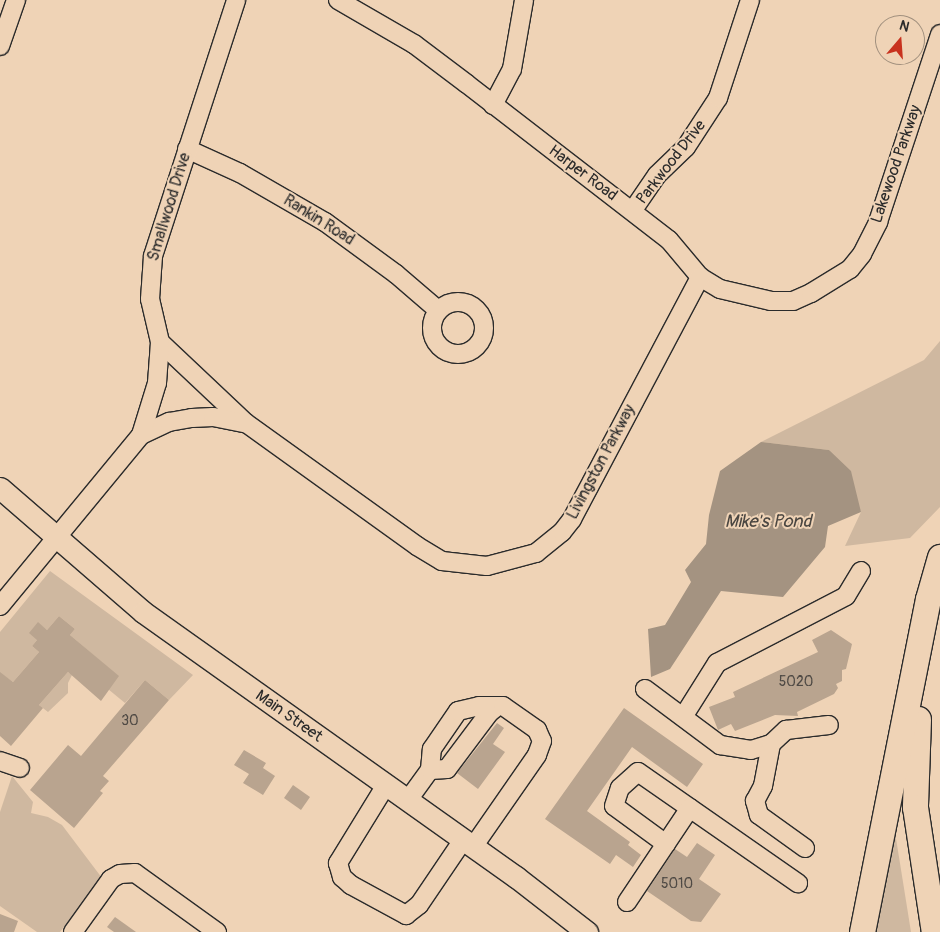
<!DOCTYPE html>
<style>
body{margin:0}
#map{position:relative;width:940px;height:932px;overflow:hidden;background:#efd3b6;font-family:Pangolin,sans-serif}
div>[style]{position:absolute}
.green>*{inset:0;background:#cfb8a0}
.water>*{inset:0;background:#a49381}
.building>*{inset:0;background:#b9a48f}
.roads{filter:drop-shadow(1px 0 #2b2b2b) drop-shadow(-1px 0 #2b2b2b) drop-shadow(0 1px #2b2b2b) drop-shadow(0 -1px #2b2b2b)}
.minor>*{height:18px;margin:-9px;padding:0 9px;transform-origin:9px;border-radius:9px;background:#efd3b6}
.minor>.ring{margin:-9px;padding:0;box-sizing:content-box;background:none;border:18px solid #efd3b6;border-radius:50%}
.major>*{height:21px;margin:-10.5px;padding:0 10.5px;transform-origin:10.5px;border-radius:10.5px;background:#efd3b6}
.highway>*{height:25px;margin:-12.5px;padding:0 12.5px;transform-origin:12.5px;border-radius:12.5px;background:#efd3b6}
span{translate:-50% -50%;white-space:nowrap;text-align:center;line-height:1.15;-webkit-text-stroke:4px #efd3b6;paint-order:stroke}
.number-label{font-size:14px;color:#4e4944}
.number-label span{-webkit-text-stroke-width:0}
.street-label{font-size:16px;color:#2b2b2b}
.water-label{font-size:18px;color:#494540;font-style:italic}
.north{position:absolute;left:875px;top:15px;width:50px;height:50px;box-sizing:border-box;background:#efd3b6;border:1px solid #a1907e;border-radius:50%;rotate:18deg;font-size:14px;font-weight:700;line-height:20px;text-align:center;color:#2b2b2b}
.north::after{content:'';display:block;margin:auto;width:18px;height:22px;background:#c8321e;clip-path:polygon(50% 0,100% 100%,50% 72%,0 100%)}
</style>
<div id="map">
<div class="green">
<i style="clip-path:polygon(940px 341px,940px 507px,910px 538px,845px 546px,861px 512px,829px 450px,761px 442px,924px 360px)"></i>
<i style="clip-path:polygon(50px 571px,193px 675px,169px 700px,145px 680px,125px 703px,108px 689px,118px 676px,70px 635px,75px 629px,59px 616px,47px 630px,38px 623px,37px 640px,32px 646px,39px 652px,13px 682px,0 673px,0 632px)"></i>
<i style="clip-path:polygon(68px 672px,72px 675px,68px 683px,68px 693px,48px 712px,39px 705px)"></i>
<i style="clip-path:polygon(12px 776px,33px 802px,31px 813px,48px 817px,62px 825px,102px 878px,60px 932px,37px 932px,0 906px,0 812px)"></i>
<i style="clip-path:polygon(894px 826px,911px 932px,867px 932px)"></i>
</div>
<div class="water">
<i style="clip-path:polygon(761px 442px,829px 450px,851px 471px,861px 512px,828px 526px,825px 547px,783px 597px,721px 591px,670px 669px,651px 677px,648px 629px,665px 625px,691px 582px,685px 570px,706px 544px,709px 515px,720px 471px)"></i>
</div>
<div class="building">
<i style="clip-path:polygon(59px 616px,75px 629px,70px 635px,119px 676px,101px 701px,68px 672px,39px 705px,43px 708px,11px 746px,0 736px,0 672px,13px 682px,39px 652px,32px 646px,37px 640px,29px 633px,38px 622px,47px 630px)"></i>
<i style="clip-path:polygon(831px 630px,852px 644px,846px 669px,842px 670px,842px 681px,836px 684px,838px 688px,834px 694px,797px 712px,798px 716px,775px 715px,735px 731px,731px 724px,718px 730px,709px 707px,735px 697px,733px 692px,818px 652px,812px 640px)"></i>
<i style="clip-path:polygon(145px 680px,169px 700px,103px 776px,109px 781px,100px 791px,103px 793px,74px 828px,30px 790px,68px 745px,81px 756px)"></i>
<i style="clip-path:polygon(624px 708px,703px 764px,687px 787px,632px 747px,587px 811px,630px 842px,628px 845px,641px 855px,633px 867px,616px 855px,610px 864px,545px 819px)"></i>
<i style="clip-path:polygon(497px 723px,504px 728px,493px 744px,505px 752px,478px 789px,457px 773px)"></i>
<i style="clip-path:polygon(244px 750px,266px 763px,263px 768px,275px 776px,263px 795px,243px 783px,249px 774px,234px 765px)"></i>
<i style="clip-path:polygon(293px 785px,310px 797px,301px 810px,284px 798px)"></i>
<i style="clip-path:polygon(697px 843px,715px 855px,699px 879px,721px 894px,701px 922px,691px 921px,647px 891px,675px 849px,687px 857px)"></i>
<i style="clip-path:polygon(0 914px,18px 921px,14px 932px,0 932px)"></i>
<i style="clip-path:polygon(115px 917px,136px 932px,114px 932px,107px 927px)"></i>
</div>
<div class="roads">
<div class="minor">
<i style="left:338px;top:0;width:88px;rotate:30.1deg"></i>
<i style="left:414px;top:44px;width:66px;rotate:37deg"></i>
<i style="left:467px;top:84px;width:255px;rotate:37.7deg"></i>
<i style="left:669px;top:240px;width:48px;rotate:50deg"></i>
<i style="left:700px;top:277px;width:23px;rotate:31deg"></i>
<i style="left:720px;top:289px;width:52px;rotate:13.2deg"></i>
<i style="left:771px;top:301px;width:22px"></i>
<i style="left:793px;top:301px;width:20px;rotate:-24deg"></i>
<i style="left:811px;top:293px;width:46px;rotate:-31.6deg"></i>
<i style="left:850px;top:269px;width:19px;rotate:-51deg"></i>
<i style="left:862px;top:254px;width:36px;rotate:-63deg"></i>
<i style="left:878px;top:222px;width:198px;rotate:-71.7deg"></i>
<i style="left:0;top:46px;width:49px;rotate:-70.8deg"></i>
<i style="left:493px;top:105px;width:41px;rotate:-62.2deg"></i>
<i style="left:512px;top:69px;width:70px;rotate:-80.1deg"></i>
<i style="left:187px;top:149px;width:58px;rotate:24.4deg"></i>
<i style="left:240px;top:173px;width:98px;rotate:30deg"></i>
<i style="left:325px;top:222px;width:88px;rotate:36.2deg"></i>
<i style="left:396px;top:274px;width:55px;rotate:40.6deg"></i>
<i style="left:633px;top:210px;width:42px;rotate:-55.6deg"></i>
<i style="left:657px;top:175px;width:40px;rotate:-44deg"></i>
<i style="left:686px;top:147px;width:59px;rotate:-56.9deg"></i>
<i style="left:718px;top:98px;width:103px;rotate:-71.9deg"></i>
<i class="ring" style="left:432px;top:302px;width:34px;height:34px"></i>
<i style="left:160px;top:342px;width:118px;rotate:43.3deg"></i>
<i style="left:246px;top:423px;width:211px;rotate:35.7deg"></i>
<i style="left:417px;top:546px;width:29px;rotate:31deg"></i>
<i style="left:442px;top:561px;width:45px;rotate:6.3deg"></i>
<i style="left:487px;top:566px;width:51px;rotate:-14.9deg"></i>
<i style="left:536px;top:553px;width:33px;rotate:-39deg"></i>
<i style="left:562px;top:532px;width:16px;rotate:-52deg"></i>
<i style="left:572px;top:519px;width:274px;rotate:-62.1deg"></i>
<i style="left:141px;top:435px;width:31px;rotate:-25deg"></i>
<i style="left:169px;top:422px;width:23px;rotate:-10deg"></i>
<i style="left:192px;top:418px;width:21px;rotate:-3deg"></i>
<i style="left:213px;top:417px;width:33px;rotate:11deg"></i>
<i style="left:0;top:606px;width:222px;rotate:-50.5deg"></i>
<i style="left:141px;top:435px;width:54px;rotate:-72.9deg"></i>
<i style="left:157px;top:383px;width:41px;rotate:-85.8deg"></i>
<i style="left:160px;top:342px;width:44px;rotate:-103.1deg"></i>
<i style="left:150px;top:299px;width:43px;rotate:-86deg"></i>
<i style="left:153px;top:256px;width:269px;rotate:-72deg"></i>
<i style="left:645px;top:689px;width:94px;rotate:36.7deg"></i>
<i style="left:720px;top:745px;width:31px;rotate:9deg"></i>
<i style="left:751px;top:750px;width:21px;rotate:-17deg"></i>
<i style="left:683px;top:717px;width:64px;rotate:-57.8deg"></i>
<i style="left:717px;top:663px;width:145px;rotate:-27.4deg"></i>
<i style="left:846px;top:596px;width:29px;rotate:-59deg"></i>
<i style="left:0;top:761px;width:21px;rotate:19deg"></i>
<i style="left:430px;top:770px;width:17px;rotate:-3deg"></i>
<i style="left:447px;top:769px;width:70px;rotate:-53.1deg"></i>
<i style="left:489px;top:713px;width:11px;rotate:-38deg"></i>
<i style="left:386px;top:785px;width:92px;rotate:121.6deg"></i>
<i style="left:338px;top:863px;width:15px;rotate:74deg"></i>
<i style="left:342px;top:877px;width:12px;rotate:42deg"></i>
<i style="left:351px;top:885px;width:63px;rotate:28.6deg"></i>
<i style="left:406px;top:915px;width:16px;rotate:-38deg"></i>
<i style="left:419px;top:905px;width:78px;rotate:-55.9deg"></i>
<i style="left:408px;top:800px;width:37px;rotate:-54deg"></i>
<i style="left:430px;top:770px;width:21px;rotate:-85deg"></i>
<i style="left:432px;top:749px;width:46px;rotate:-55.6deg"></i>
<i style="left:458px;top:711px;width:22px;rotate:-13deg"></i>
<i style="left:479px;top:706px;width:24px"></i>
<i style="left:503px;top:706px;width:42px;rotate:35.2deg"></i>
<i style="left:537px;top:730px;width:12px;rotate:66deg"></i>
<i style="left:542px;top:741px;width:15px;rotate:110deg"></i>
<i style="left:537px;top:755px;width:112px;rotate:124.8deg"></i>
<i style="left:666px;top:844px;width:64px;rotate:-143.8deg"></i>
<i style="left:614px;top:806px;width:19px;rotate:-72deg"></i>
<i style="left:620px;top:788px;width:24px;rotate:-42deg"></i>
<i style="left:638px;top:772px;width:195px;rotate:34.8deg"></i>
<i style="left:805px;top:848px;width:57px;rotate:-144.3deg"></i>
<i style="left:759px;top:815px;width:15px;rotate:-106deg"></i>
<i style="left:755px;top:801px;width:17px;rotate:-62deg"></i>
<i style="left:763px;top:786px;width:43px;rotate:-79.2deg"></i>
<i style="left:771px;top:744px;width:21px;rotate:-43deg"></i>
<i style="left:786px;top:730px;width:43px;rotate:-6.6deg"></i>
<i style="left:627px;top:902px;width:113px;rotate:-56.2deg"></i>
<i style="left:73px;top:932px;width:65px;rotate:-54.4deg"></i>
<i style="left:111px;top:879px;width:10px;rotate:-29deg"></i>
<i style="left:120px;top:874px;width:15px;rotate:-4deg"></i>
<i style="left:135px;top:873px;width:101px;rotate:35.7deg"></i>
</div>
<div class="major">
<i style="left:0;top:488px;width:189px;rotate:40.9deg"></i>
<i style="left:143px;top:612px;width:458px;rotate:35.4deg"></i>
<i style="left:516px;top:877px;width:90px;rotate:37.8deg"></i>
</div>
<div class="highway">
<i style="left:918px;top:719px;width:88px;rotate:92deg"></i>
<i style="left:915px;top:807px;width:126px;rotate:81.4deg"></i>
<i style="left:862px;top:932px;width:339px;rotate:-78.8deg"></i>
<i style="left:928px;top:599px;width:44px;rotate:-74.1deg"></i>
</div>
</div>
<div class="number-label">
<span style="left:796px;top:682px">5020</span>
<span style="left:130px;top:721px">30</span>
<span style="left:677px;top:884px">5010</span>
</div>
<div class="street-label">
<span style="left:671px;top:162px;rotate:-52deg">Parkwood Drive</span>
<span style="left:896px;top:164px;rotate:-71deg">Lakewood Parkway</span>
<span style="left:583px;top:173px;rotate:37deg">Harper Road</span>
<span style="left:169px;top:207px;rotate:-73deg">Smallwood Drive</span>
<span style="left:319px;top:220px;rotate:32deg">Rankin Road</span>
<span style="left:601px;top:462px;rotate:-62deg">Livingston Parkway</span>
<span style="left:289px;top:716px;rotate:35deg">Main Street</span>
</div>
<div class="water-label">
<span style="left:768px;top:522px">Mike's Pond</span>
</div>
<div class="north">N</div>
</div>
